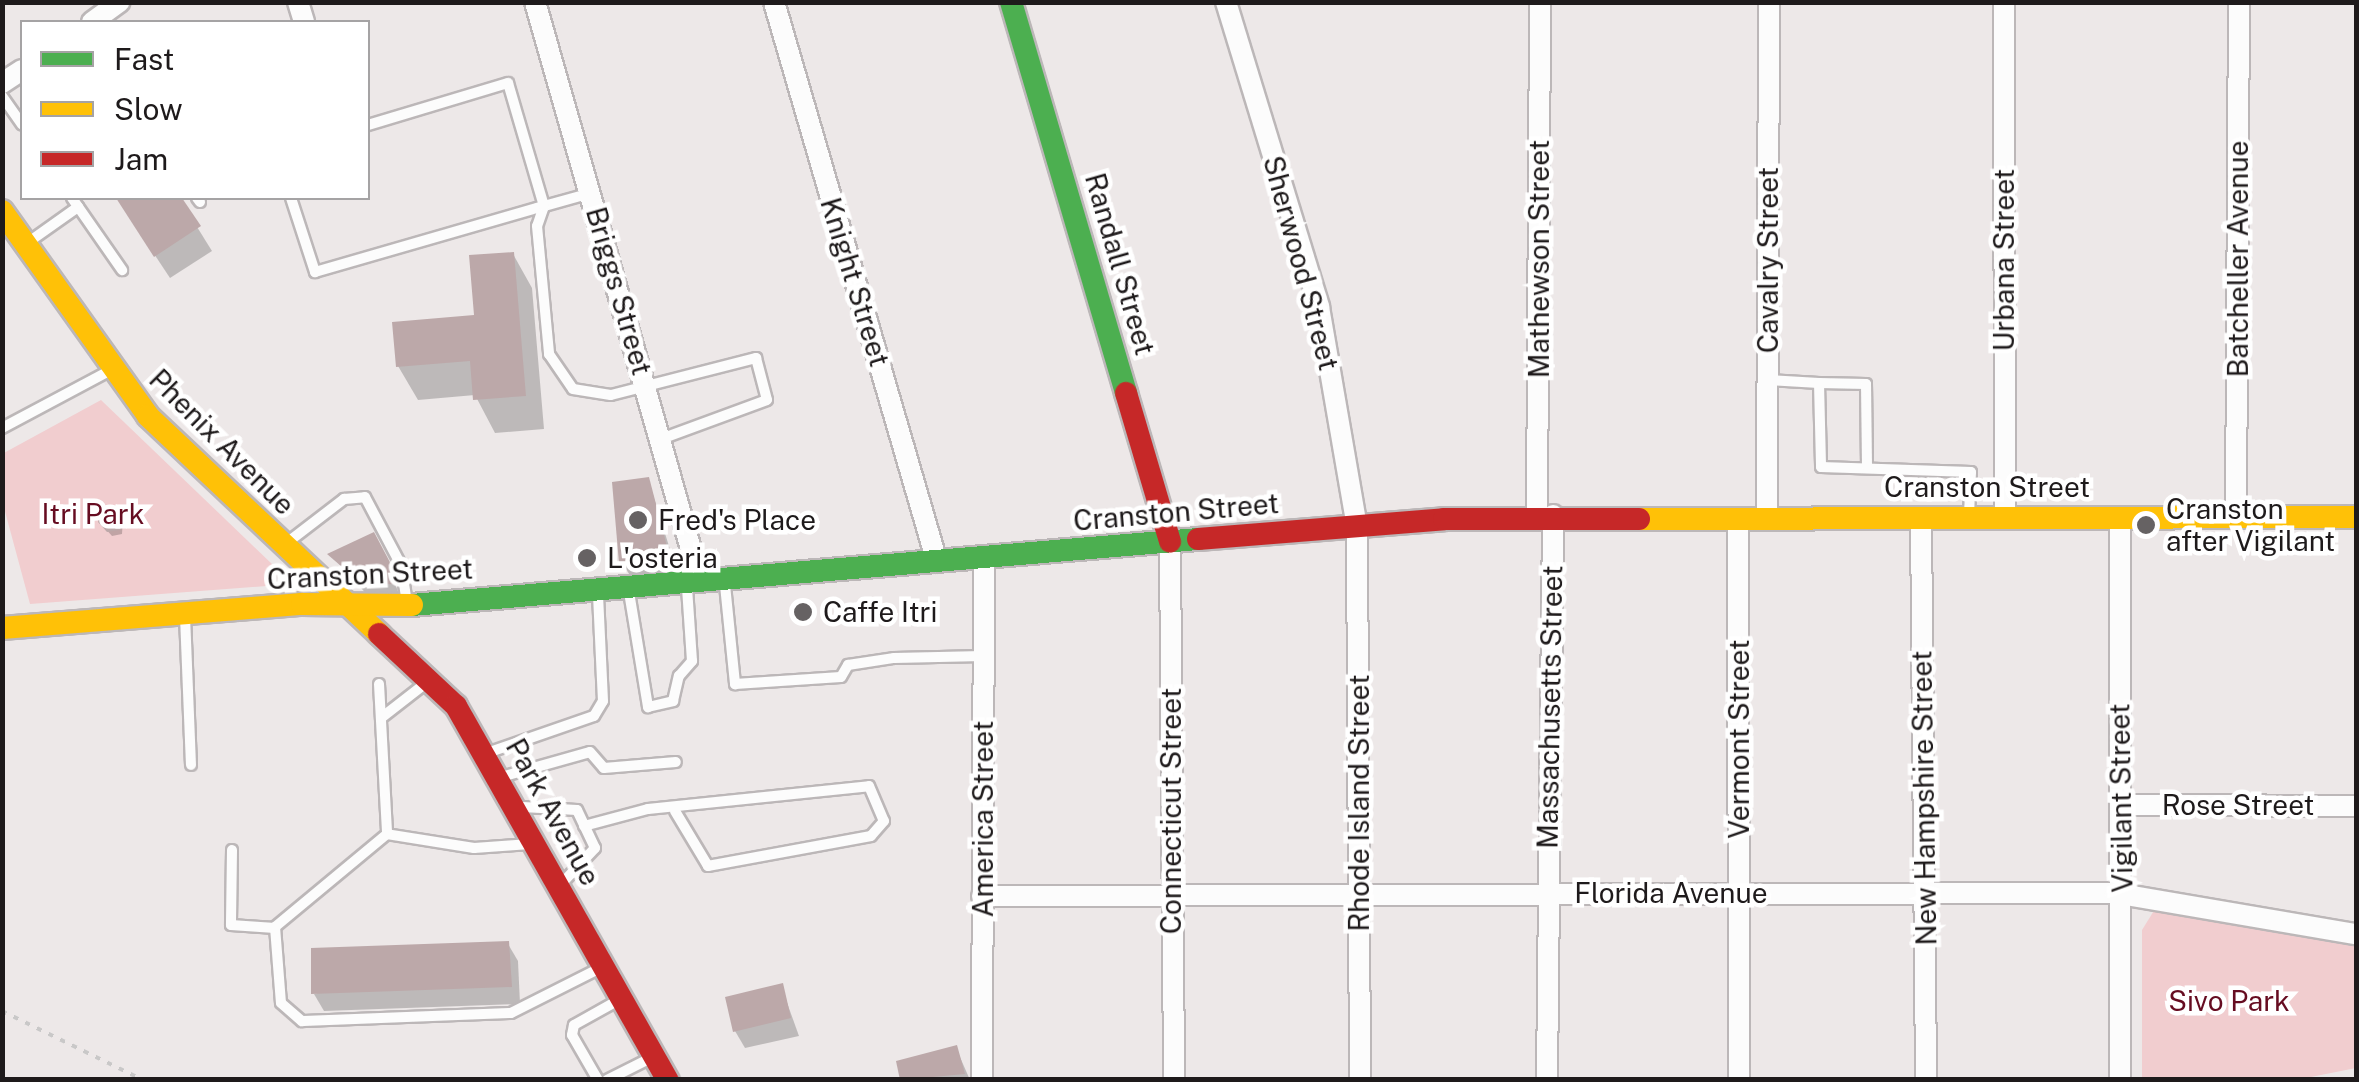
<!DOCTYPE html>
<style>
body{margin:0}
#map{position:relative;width:2359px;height:1082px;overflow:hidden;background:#ede8e8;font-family:"Public Sans",sans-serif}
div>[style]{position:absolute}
.green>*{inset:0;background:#f1cdcf}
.shadow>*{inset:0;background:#0003}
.building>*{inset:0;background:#bca8a9}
.path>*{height:4px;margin-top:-2px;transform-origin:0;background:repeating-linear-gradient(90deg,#c9c8c8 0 5px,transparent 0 13px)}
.roads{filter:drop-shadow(2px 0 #bcb7b8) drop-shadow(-2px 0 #bcb7b8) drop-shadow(0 2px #bcb7b8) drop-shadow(0 -2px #bcb7b8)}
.lane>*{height:10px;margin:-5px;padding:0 5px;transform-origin:5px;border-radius:5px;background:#fcfcfc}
.street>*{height:20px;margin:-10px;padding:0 10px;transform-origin:10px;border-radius:10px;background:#fcfcfc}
.fast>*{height:22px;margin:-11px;padding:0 11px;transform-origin:11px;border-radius:11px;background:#4caf50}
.slow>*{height:22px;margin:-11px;padding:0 11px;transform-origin:11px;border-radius:11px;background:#ffc107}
.jam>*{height:22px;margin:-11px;padding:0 11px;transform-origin:11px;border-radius:11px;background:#c62828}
.dots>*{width:28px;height:28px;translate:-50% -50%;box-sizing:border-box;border:5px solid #fff;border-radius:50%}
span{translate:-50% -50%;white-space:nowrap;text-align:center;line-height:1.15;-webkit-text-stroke:9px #fff;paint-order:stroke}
.street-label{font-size:28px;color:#1e1a1b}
.poi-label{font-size:28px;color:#1e1a1b}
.left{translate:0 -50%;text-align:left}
.park-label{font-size:28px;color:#660c21}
.frame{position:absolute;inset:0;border:5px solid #1e1a1b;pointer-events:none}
.legend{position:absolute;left:20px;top:20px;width:350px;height:180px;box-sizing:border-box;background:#fff;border:2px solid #a5a3a4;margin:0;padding:12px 18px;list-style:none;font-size:30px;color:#1e1a1b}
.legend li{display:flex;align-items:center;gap:20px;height:50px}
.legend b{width:50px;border:2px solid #a5a3a4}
</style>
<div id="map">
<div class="green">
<i style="clip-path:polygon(101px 400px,273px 565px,267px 586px,30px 604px,3px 504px,2px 454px)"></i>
<i style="clip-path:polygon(2155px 909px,2356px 943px,2356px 1068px,2301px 1079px,2142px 1080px,2142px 930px)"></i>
</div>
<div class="shadow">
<i style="clip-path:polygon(117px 198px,179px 198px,212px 251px,170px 278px)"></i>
<i style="clip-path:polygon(513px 254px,532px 288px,544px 429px,495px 433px,475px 395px,418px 400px,398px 366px,477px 318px)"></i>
<i style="clip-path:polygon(648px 479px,678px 575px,632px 579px,622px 562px)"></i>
<i style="clip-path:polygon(123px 518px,122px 534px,112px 536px,104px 527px)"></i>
<i style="clip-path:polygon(382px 552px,402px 601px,371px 599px,331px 555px)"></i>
<i style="clip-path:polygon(508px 944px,518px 961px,520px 1004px,324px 1011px,314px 994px)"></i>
<i style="clip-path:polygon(781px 986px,799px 1036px,745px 1048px,735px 1031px)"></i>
<i style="clip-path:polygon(956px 1048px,970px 1080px,903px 1080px)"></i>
</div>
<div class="building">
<i style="clip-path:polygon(116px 198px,182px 198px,201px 226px,154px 257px)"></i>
<i style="clip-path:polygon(514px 252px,526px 396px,473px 400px,470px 361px,396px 367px,392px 322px,474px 315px,469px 255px)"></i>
<i style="clip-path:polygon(649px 477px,670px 558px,619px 563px,612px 482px)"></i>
<i style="clip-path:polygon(116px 507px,125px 517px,120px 530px,107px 532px,98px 522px,103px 509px)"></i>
<i style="clip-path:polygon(374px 532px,393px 568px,395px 584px,363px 585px,327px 554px)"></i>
<i style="clip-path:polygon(509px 941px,512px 987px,311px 994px,311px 948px)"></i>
<i style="clip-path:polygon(783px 983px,791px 1018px,733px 1032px,725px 997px)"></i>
<i style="clip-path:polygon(957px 1045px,965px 1074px,900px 1080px,896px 1061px)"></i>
</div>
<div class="path">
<i style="left:2px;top:1011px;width:157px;rotate:26.1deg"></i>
</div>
<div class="roads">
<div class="lane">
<i style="left:2px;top:96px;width:35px;rotate:55deg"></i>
<i style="left:591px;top:193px;width:49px;rotate:164.5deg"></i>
<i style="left:544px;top:206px;width:21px;rotate:109deg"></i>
<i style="left:537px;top:226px;width:129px;rotate:84.6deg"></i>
<i style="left:549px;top:354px;width:42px;rotate:55.6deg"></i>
<i style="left:573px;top:389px;width:38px;rotate:9deg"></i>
<i style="left:611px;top:395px;width:150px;rotate:-14.3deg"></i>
<i style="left:756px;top:358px;width:43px;rotate:75.3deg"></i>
<i style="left:767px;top:400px;width:113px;rotate:159.8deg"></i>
<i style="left:72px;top:198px;width:88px;rotate:55.2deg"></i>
<i style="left:197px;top:198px;width:5px;rotate:53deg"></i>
<i style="left:291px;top:198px;width:78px;rotate:72deg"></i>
<i style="left:315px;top:272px;width:238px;rotate:-16.1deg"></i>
<i style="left:544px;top:206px;width:128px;rotate:-106.3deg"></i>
<i style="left:508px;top:83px;width:146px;rotate:163.3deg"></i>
<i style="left:30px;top:241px;width:59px;rotate:-35.3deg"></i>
<i style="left:1768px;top:380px;width:51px;rotate:3.4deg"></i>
<i style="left:1819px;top:383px;width:84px;rotate:88.6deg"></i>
<i style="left:1821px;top:467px;width:150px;rotate:1.9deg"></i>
<i style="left:1971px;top:472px;width:43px;rotate:92.7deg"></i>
<i style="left:1819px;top:383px;width:47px;rotate:1.2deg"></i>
<i style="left:1866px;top:384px;width:82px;rotate:89.3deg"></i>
<i style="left:2px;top:428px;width:121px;rotate:-28deg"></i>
<i style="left:288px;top:542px;width:71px;rotate:-37.5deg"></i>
<i style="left:344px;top:499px;width:21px;rotate:-5deg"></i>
<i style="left:365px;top:497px;width:77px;rotate:62.1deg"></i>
<i style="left:401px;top:565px;width:38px;rotate:81deg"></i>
<i style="left:725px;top:585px;width:100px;rotate:84.2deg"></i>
<i style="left:735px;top:684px;width:106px;rotate:-3.8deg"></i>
<i style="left:841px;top:677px;width:14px;rotate:-60deg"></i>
<i style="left:848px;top:665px;width:47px;rotate:-8.7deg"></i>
<i style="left:894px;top:658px;width:89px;rotate:-1.3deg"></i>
<i style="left:629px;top:592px;width:117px;rotate:80.6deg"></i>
<i style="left:648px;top:707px;width:26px;rotate:-13deg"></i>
<i style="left:673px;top:701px;width:26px;rotate:-77deg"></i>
<i style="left:679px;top:676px;width:20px;rotate:-49deg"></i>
<i style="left:692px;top:661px;width:74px;rotate:-93.9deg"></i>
<i style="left:185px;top:616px;width:149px;rotate:87.7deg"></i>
<i style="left:379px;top:684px;width:150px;rotate:86.9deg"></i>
<i style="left:381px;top:718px;width:57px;rotate:-37.9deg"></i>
<i style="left:487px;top:753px;width:113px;rotate:-19.1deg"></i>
<i style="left:594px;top:716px;width:17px;rotate:-59deg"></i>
<i style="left:603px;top:701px;width:106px;rotate:-92.7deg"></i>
<i style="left:501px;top:777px;width:92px;rotate:-15.7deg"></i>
<i style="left:590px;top:752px;width:21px;rotate:49deg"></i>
<i style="left:604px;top:768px;width:72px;rotate:-4.8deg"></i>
<i style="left:523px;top:807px;width:54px;rotate:3.2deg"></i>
<i style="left:577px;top:810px;width:42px;rotate:64.7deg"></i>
<i style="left:595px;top:848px;width:45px;rotate:133.2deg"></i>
<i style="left:584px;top:826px;width:66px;rotate:-14.9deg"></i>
<i style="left:648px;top:809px;width:222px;rotate:-5.9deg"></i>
<i style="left:869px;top:786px;width:38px;rotate:67deg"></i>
<i style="left:884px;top:821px;width:20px;rotate:131deg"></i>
<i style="left:871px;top:836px;width:166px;rotate:169.6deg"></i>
<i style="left:708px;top:866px;width:64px;rotate:-121deg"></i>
<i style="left:530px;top:844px;width:56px;rotate:175.9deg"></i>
<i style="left:474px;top:848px;width:88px;rotate:-170.9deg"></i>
<i style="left:387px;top:834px;width:146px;rotate:140.3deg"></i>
<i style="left:275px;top:927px;width:76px;rotate:85.5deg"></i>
<i style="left:281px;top:1003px;width:28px;rotate:41deg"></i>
<i style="left:302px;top:1021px;width:209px;rotate:-2.2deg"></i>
<i style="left:511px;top:1013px;width:100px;rotate:-26.8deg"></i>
<i style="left:232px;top:850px;width:75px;rotate:90.8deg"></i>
<i style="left:231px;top:925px;width:44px;rotate:3.9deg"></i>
<i style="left:598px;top:1080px;width:52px;rotate:-120deg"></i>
<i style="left:572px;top:1035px;width:10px;rotate:-79deg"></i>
<i style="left:574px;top:1025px;width:49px;rotate:-29.2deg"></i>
<i style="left:607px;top:1080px;width:49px;rotate:-26.6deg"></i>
</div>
<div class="street">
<i style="left:298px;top:2px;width:21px;rotate:73deg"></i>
<i style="left:535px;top:2px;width:602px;rotate:74.09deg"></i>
<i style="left:774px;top:2px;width:583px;rotate:73.77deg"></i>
<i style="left:1226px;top:2px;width:319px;rotate:73deg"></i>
<i style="left:1319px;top:307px;width:223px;rotate:80.2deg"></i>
<i style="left:1357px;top:527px;width:553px;rotate:89.69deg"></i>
<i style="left:2004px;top:2px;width:515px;rotate:89.89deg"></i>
<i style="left:92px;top:22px;width:34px;rotate:-36deg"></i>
<i style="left:2px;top:83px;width:24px;rotate:-33deg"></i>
<i style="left:1537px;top:515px;width:513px;rotate:-89.66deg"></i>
<i style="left:2236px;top:516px;width:514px;rotate:-89.67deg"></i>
<i style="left:1921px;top:517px;width:563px;rotate:89.49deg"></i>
<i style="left:1738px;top:518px;width:562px;rotate:89.9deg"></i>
<i style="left:1767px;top:518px;width:516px;rotate:-89.78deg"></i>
<i style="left:1170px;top:542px;width:538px;rotate:89.57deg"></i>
<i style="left:2120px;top:805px;width:236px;rotate:0.2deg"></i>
<i style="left:982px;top:896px;width:1133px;rotate:-0.15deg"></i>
<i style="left:2115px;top:893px;width:244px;rotate:9.7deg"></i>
<i style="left:982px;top:1080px;width:521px;rotate:-89.78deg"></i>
<i style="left:1547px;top:1080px;width:565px;rotate:-89.39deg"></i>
<i style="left:2120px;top:1080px;width:563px;rotate:-90deg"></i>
</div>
<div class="fast">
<i style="left:1011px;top:2px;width:408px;rotate:73.6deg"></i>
<i style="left:412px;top:605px;width:789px;rotate:-4.8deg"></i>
</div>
<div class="slow">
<i style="left:2px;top:211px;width:252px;rotate:54.5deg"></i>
<i style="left:148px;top:416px;width:318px;rotate:43.3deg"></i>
<i style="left:1639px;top:519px;width:717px;rotate:-0.16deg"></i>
<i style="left:2px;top:628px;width:301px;rotate:-4.6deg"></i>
<i style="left:302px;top:604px;width:110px;rotate:0.5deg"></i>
</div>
<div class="jam">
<i style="left:1126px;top:393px;width:155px;rotate:73.5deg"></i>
<i style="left:1198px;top:539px;width:247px;rotate:-4.6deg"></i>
<i style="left:1444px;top:519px;width:195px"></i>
<i style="left:379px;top:634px;width:105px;rotate:43.1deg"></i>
<i style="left:456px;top:706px;width:430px;rotate:60.5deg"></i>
</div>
</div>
<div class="dots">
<i style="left:638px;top:520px;background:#666263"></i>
<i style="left:2146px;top:525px;background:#666263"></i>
<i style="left:587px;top:558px;background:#666263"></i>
<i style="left:803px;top:612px;background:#666263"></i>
</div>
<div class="street-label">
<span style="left:1539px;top:259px;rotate:-90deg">Mathewson Street</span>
<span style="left:2238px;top:259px;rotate:-90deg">Batcheller Avenue</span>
<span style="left:1768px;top:260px;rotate:-90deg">Cavalry Street</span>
<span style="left:2004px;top:260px;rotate:-90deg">Urbana Street</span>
<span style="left:1301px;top:263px;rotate:75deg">Sherwood Street</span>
<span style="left:1120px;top:264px;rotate:74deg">Randall Street</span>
<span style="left:855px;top:282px;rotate:73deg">Knight Street</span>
<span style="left:619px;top:291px;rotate:74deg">Briggs Street</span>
<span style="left:222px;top:442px;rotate:45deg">Phenix Avenue</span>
<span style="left:1987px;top:487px">Cranston Street</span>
<span style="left:1176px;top:512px;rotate:-5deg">Cranston Street</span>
<span style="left:370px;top:574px;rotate:-3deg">Cranston Street</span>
<span style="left:1550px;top:707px;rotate:-89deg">Massachusetts Street</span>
<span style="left:1739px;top:739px;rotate:-90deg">Vermont Street</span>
<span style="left:1924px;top:798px;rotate:-91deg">New Hampshire Street</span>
<span style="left:2121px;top:798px;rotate:-91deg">Vigilant Street</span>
<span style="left:1359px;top:803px;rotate:-90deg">Rhode Island Street</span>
<span style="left:2238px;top:805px">Rose Street</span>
<span style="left:1171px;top:811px;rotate:-90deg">Connecticut Street</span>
<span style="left:553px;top:812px;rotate:61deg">Park Avenue</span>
<span style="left:983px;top:819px;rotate:-90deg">America Street</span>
<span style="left:1671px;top:893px">Florida Avenue</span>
</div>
<div class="poi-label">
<span class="left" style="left:2166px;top:525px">Cranston<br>after Vigilant</span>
<span class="left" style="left:658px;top:520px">Fred's Place</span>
<span class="left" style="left:607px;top:558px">L'osteria</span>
<span class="left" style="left:823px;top:612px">Caffe Itri</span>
</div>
<div class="park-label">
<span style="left:93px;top:514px">Itri Park</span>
<span style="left:2229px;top:1001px">Sivo Park</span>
</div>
<div class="frame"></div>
<ul class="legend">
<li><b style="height:12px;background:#4caf50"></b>Fast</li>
<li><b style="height:12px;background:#ffc107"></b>Slow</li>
<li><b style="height:12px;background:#c62828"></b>Jam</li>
</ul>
</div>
